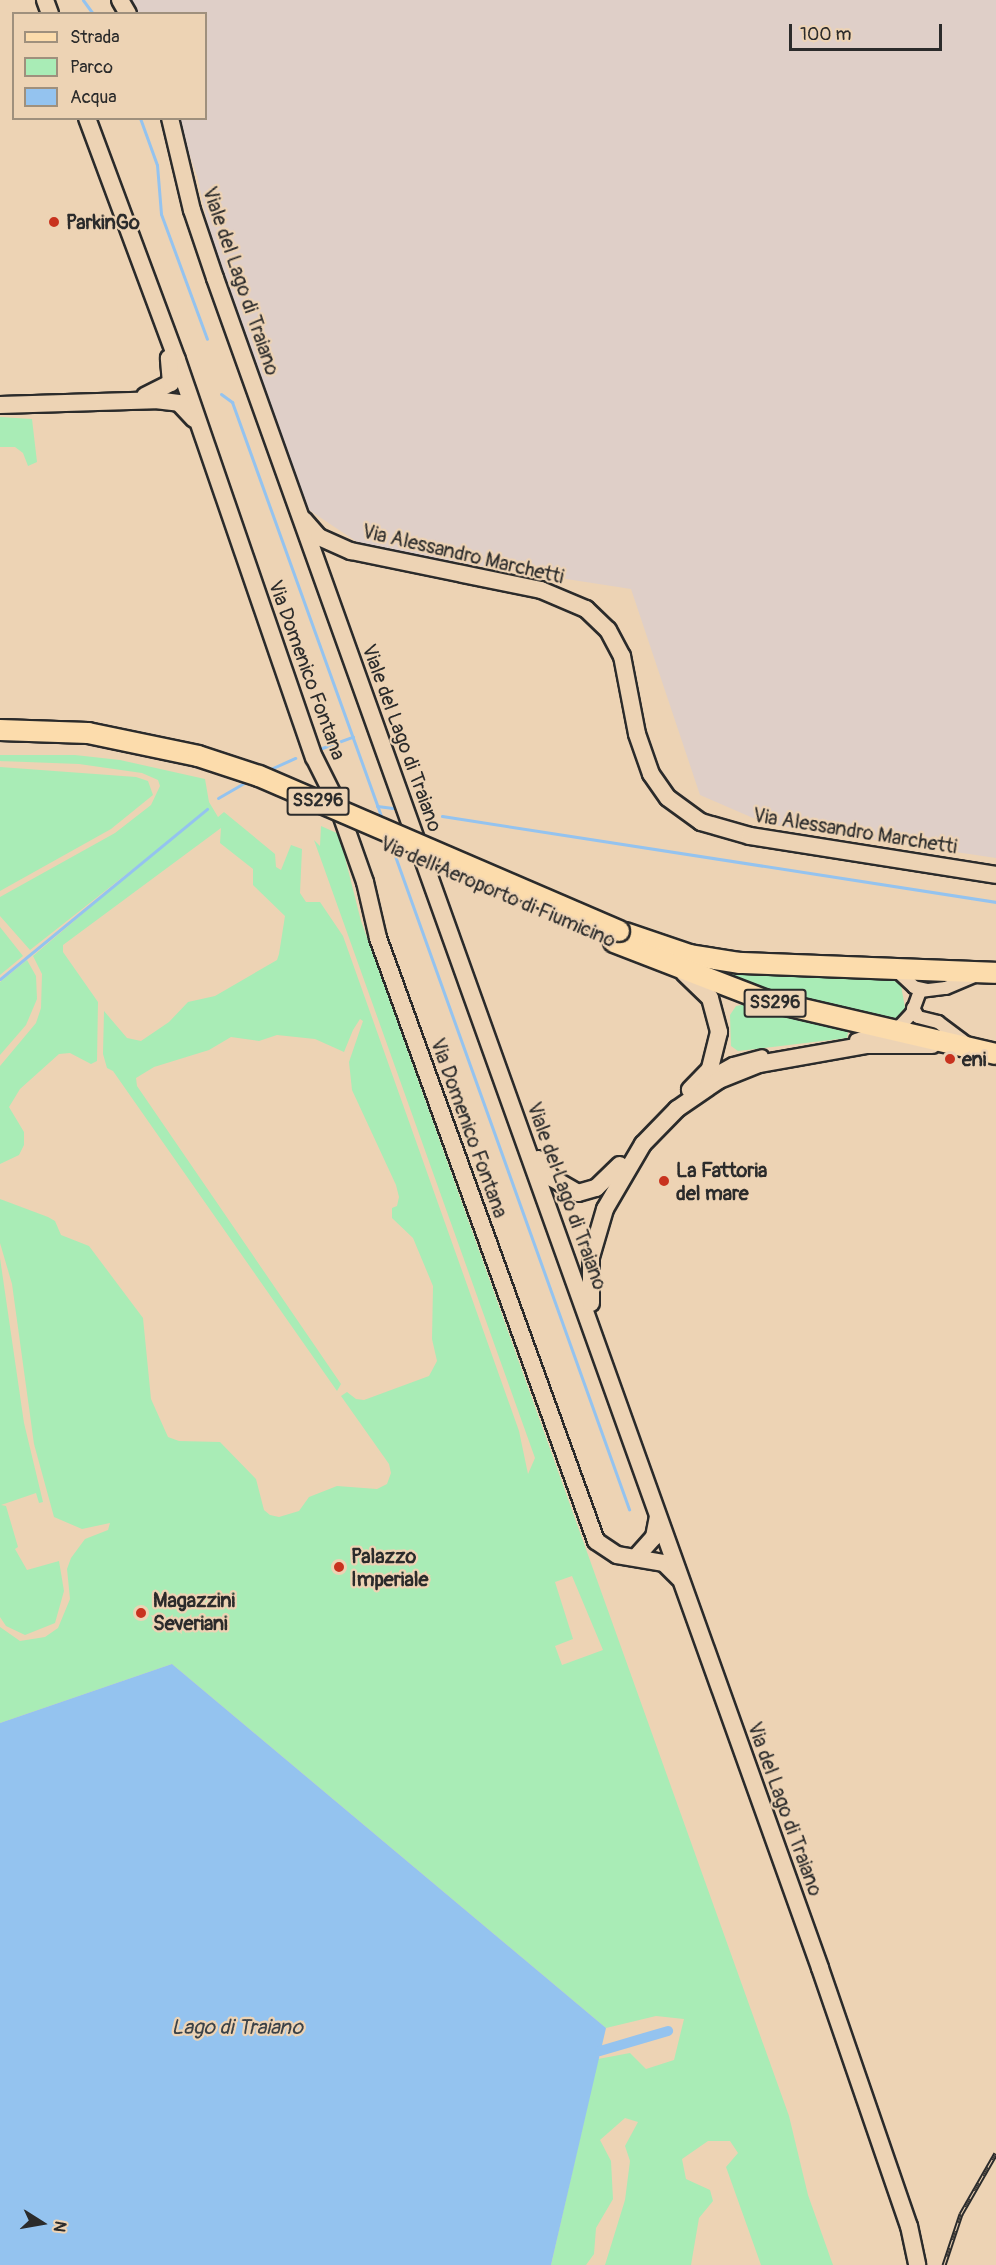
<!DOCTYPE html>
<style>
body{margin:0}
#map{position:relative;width:996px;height:2265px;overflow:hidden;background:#edd3b4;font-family:Pangolin,sans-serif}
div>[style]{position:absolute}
.built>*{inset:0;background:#dfcfc8}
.green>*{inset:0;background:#a9ecb6}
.water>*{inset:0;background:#94c3ef}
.stream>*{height:3px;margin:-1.5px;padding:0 1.5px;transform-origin:1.5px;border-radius:1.5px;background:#94c3ef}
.canal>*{height:10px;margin:-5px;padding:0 5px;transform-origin:5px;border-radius:5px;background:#94c3ef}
.roads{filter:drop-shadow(2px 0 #2b2b2b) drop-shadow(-2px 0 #2b2b2b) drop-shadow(0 2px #2b2b2b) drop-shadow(0 -2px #2b2b2b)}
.street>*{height:12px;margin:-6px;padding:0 6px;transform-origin:6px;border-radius:6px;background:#edd3b4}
.secondary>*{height:16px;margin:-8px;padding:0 8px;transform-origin:8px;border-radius:8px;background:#edd3b4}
.primary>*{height:20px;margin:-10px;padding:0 10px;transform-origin:10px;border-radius:10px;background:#fcdcac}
.rail>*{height:5px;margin-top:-2.5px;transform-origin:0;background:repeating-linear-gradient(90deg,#edd3b4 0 9px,#2b2b2b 0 18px);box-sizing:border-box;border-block:2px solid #2b2b2b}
.bridges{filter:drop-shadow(2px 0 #2b2b2b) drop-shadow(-2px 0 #2b2b2b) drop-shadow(0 2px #2b2b2b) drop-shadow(0 -2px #2b2b2b)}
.primary-bridge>*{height:20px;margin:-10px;padding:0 10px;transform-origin:10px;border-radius:10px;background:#fcdcac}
.dots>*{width:16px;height:16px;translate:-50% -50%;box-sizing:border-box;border:3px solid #edd3b4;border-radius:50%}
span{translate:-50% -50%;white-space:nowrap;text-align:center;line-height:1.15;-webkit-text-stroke:4.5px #edd3b4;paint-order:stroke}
.shield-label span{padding:2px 4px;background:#edd3b4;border:2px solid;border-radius:4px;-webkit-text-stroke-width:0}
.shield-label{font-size:18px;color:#2b2b2b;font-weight:700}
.poi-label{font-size:20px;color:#2b2b2b;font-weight:700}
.left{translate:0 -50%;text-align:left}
.street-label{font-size:20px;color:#2b2b2b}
.water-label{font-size:21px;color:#3b4248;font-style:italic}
.legend{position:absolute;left:12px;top:12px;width:195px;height:108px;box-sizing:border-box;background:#edd3b4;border:2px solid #9f907d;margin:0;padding:8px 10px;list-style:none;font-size:18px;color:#2b2b2b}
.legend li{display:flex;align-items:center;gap:12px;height:30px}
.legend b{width:30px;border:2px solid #9f907d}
.north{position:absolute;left:12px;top:2193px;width:60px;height:60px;-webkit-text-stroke:4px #edd3b4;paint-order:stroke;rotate:101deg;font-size:16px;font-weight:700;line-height:24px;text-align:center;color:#2b2b2b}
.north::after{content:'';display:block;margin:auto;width:21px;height:27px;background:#2b2b2b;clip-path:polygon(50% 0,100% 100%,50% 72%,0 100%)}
.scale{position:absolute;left:789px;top:24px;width:153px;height:27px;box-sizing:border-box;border:3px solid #2b2b2b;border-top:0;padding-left:8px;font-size:18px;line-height:21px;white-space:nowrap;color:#2b2b2b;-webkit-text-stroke:4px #edd3b4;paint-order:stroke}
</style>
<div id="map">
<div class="built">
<i style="clip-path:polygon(130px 0,996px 0,996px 858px,767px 824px,700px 795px,631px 589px,366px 548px,306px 508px,215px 257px,197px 176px,177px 119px,206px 118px,206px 14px,137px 13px)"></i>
</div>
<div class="green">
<i style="clip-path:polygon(0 417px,32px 419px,37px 462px,28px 466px,23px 453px,15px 447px,0 447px)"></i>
<i style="clip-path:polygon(evenodd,0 755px,75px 755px,120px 760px,205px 779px,209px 802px,218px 817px,224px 812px,275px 854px,276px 867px,281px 870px,291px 845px,302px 849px,300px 893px,306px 902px,320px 902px,343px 936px,519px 1431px,528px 1474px,535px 1458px,314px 840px,320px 846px,321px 826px,339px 834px,361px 921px,789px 2116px,808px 2195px,833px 2265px,761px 2265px,726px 2167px,738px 2153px,730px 2141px,708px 2141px,682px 2159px,686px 2179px,710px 2190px,713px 2201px,699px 2218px,691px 2265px,605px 2265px,625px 2200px,630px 2161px,625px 2146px,638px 2122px,625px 2118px,600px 2140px,611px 2161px,613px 2199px,596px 2228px,594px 2254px,586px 2265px,551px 2265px,598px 2059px,630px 2053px,646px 2069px,674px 2060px,684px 2019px,656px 2016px,606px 2028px,172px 1664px,0 1723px,0 1627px,20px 1641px,45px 1637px,58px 1628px,70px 1599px,67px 1569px,71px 1558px,85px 1539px,108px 1530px,110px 1523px,82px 1529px,54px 1517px,34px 1444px,12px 1284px,0 1243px,0 1199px,48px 1217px,55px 1221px,61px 1235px,89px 1246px,143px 1318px,151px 1399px,168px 1437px,179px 1441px,220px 1442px,256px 1479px,264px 1510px,270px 1515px,279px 1517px,299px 1511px,309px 1497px,337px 1486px,377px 1489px,387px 1484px,391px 1473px,389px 1464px,341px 1396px,347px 1392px,356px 1399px,364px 1400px,429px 1376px,437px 1361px,432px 1339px,433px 1286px,413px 1238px,392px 1218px,392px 1208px,397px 1206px,399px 1197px,396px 1185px,352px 1090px,349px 1062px,363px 1021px,360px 1019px,353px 1030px,344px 1052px,315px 1039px,277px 1035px,259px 1041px,231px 1037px,209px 1050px,154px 1067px,136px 1078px,137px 1086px,341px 1384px,337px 1391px,113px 1071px,107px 1068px,103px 1054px,104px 1011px,127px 1038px,141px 1041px,169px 1022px,188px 1002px,215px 996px,277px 960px,279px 954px,285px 916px,253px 885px,253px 869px,220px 843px,221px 828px,63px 945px,63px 952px,98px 1002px,97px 1061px,91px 1064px,70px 1053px,59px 1054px,20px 1089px,9px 1107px,24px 1132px,24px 1145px,19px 1155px,0 1164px,0 1066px,36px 1023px,41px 1008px,42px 974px,33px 956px,166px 843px,30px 950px,0 916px,0 897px,115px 833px,151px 805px,160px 786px,158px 780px,142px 773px,79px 764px,0 761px,0 755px,572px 1576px,603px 1650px,562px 1665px,555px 1646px,573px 1639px,555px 1582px,572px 1576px)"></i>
<i style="clip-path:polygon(0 767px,136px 777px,148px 781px,153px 795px,111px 829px,0 891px)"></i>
<i style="clip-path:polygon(0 927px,23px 956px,0 975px)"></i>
<i style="clip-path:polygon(27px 960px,36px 976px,37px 999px,26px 1025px,0 1055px,0 982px)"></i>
<i style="clip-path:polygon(731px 972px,893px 980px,901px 985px,905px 1008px,896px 1019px,882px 1021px,728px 982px)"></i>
<i style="clip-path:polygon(746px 1004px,834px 1027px,848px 1032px,847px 1038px,738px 1051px,731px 1046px,730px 1015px,736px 1006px)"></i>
<i style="clip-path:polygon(0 1258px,24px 1423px,43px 1502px,39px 1503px,36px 1493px,1px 1505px,6px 1506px,18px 1547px,15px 1549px,27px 1570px,59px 1561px,64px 1591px,55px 1623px,25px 1635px,6px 1626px,0 1617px)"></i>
</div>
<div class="water">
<i style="clip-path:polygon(172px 1664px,606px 2028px,551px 2265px,0 2265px,0 1723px)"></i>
</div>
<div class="stream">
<i style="left:83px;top:0;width:17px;rotate:54deg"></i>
<i style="left:140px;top:118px;width:50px;rotate:70.1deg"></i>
<i style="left:157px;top:165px;width:49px;rotate:85.3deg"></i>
<i style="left:161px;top:214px;width:133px;rotate:69.8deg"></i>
<i style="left:221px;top:394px;width:14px;rotate:36deg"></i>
<i style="left:232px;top:402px;width:445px;rotate:70.2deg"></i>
<i style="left:322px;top:748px;width:33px;rotate:-20deg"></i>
<i style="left:266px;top:771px;width:32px;rotate:-24deg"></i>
<i style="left:218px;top:798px;width:34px;rotate:-30deg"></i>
<i style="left:377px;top:806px;width:16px;rotate:7deg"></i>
<i style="left:442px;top:816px;width:561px;rotate:8.82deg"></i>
<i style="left:390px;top:842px;width:709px;rotate:70.29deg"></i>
<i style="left:0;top:979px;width:268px;rotate:-39.4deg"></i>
</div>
<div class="canal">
<i style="left:600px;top:2051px;width:71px;rotate:-16.4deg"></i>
</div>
<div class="roads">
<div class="street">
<i style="left:896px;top:970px;width:25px;rotate:43deg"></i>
<i style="left:914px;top:987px;width:13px;rotate:13deg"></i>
<i style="left:913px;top:1008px;width:10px;rotate:61deg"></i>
<i style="left:918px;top:1017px;width:21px;rotate:14deg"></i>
<i style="left:938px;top:1022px;width:36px;rotate:37deg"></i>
<i style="left:856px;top:1040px;width:46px;rotate:-17.7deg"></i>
<i style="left:900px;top:1026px;width:18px;rotate:-47deg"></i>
<i style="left:912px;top:1013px;width:23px;rotate:-70deg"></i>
<i style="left:920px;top:991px;width:26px;rotate:-7deg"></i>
<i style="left:946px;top:988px;width:34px;rotate:-23deg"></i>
<i style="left:704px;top:1080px;width:33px;rotate:-29deg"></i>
<i style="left:733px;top:1064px;width:30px;rotate:-15deg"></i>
</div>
<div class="secondary">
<i style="left:45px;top:0;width:15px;rotate:70deg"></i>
<i style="left:120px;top:0;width:16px;rotate:60deg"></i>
<i style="left:87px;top:118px;width:258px;rotate:69.6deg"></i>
<i style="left:177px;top:360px;width:420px;rotate:71deg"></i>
<i style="left:314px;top:757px;width:51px;rotate:63.4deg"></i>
<i style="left:337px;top:803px;width:84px;rotate:70.5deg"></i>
<i style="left:365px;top:882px;width:57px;rotate:76.9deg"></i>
<i style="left:378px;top:938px;width:641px;rotate:70.12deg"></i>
<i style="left:596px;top:1541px;width:25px;rotate:34deg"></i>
<i style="left:617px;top:1555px;width:48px;rotate:9.7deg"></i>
<i style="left:664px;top:1563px;width:21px;rotate:45deg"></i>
<i style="left:170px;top:118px;width:95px;rotate:76.6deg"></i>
<i style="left:192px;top:210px;width:72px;rotate:71.3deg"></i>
<i style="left:215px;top:278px;width:1795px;rotate:70.3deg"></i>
<i style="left:820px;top:1968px;width:273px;rotate:71deg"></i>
<i style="left:909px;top:2226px;width:40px;rotate:78deg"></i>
<i style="left:145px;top:396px;width:29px;rotate:-27deg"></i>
<i style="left:171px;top:383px;width:25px;rotate:-95deg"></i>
<i style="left:0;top:405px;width:155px;rotate:-1.8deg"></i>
<i style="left:155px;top:400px;width:24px;rotate:7deg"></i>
<i style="left:179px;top:403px;width:22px;rotate:47deg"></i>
<i style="left:304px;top:520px;width:23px;rotate:49deg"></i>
<i style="left:319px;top:537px;width:35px;rotate:24deg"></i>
<i style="left:351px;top:551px;width:194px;rotate:11.6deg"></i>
<i style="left:541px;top:590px;width:49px;rotate:22.9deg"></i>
<i style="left:586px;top:609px;width:30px;rotate:44deg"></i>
<i style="left:608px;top:630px;width:30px;rotate:62deg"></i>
<i style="left:622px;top:656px;width:79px;rotate:79.1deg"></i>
<i style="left:637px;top:734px;width:42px;rotate:70.7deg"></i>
<i style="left:651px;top:774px;width:29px;rotate:55deg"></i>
<i style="left:668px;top:798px;width:41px;rotate:36deg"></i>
<i style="left:701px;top:822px;width:51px;rotate:15.9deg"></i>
<i style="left:750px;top:836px;width:249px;rotate:9deg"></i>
<i style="left:684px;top:973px;width:36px;rotate:44deg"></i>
<i style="left:710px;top:998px;width:35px;rotate:75deg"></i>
<i style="left:719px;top:1032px;width:38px;rotate:104deg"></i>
<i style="left:710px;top:1069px;width:29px;rotate:134deg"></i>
<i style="left:538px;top:1159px;width:24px;rotate:54deg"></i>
<i style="left:552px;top:1178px;width:30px;rotate:30deg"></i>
<i style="left:578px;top:1193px;width:19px;rotate:-16deg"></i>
<i style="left:596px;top:1188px;width:33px;rotate:-44deg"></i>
<i style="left:591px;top:1303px;width:46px;rotate:-90deg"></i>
<i style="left:591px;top:1257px;width:50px;rotate:-73.7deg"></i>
<i style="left:605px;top:1209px;width:75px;rotate:-59.7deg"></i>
<i style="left:643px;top:1144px;width:49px;rotate:-45.8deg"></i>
<i style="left:677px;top:1109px;width:51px;rotate:-34.6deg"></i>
<i style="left:719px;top:1080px;width:43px;rotate:-21.8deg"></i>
<i style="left:759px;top:1064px;width:110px;rotate:-10deg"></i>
<i style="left:867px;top:1045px;width:65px"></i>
<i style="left:636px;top:1557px;width:27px;rotate:-48deg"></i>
<i style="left:654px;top:1537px;width:20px;rotate:-79deg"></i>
</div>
<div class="primary">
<i style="left:625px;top:933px;width:69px;rotate:18.7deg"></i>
<i style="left:690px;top:955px;width:51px;rotate:9.1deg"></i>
<i style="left:740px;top:963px;width:256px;rotate:2.2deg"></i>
<i style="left:614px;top:942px;width:161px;rotate:21.1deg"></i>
<i style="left:764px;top:1000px;width:238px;rotate:13.1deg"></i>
</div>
</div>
<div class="rail">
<i style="left:944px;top:2265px;width:54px;rotate:-71.6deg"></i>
<i style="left:961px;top:2214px;width:70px;rotate:-60.2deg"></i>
</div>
<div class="bridges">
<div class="primary-bridge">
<i style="left:0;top:730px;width:88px;rotate:2deg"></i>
<i style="left:88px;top:733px;width:112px;rotate:11.8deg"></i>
<i style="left:198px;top:756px;width:64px;rotate:18.2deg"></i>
<i style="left:259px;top:776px;width:392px;rotate:23.3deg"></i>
</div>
</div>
<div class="dots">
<i style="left:54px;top:222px;background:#c8321e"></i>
<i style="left:950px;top:1059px;background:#c8321e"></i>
<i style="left:664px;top:1181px;background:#c8321e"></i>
<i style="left:339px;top:1567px;background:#c8321e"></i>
<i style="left:141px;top:1613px;background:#c8321e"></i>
</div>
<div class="shield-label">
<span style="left:318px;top:801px">SS296</span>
<span style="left:775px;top:1003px">SS296</span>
</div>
<div class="poi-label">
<span class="left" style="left:66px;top:222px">ParkinGo</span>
<span class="left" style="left:962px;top:1059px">eni</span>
<span class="left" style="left:676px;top:1182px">La Fattoria<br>del mare</span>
<span class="left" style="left:351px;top:1568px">Palazzo<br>Imperiale</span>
<span class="left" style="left:153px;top:1612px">Magazzini<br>Severiani</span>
</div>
<div class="street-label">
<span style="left:241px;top:281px;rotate:71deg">Viale del Lago di Traiano</span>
<span style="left:463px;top:554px;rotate:13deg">Via Alessandro Marchetti</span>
<span style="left:307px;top:670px;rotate:70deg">Via Domenico Fontana</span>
<span style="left:402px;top:738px;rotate:70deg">Viale del Lago di Traiano</span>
<span style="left:855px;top:831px;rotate:9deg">Via Alessandro Marchetti</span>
<span style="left:498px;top:892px;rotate:23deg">Via dell'Aeroporto di Fiumicino</span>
<span style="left:469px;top:1128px;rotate:70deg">Via Domenico Fontana</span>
<span style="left:567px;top:1196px;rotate:70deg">Viale del Lago di Traiano</span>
<span style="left:785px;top:1809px;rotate:70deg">Via del Lago di Traiano</span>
</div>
<div class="water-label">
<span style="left:237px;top:2028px">Lago di Traiano</span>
</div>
<ul class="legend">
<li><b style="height:8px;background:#fcdcac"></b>Strada</li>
<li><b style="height:16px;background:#a9ecb6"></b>Parco</li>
<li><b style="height:16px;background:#94c3ef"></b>Acqua</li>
</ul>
<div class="north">N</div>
<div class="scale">100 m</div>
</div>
